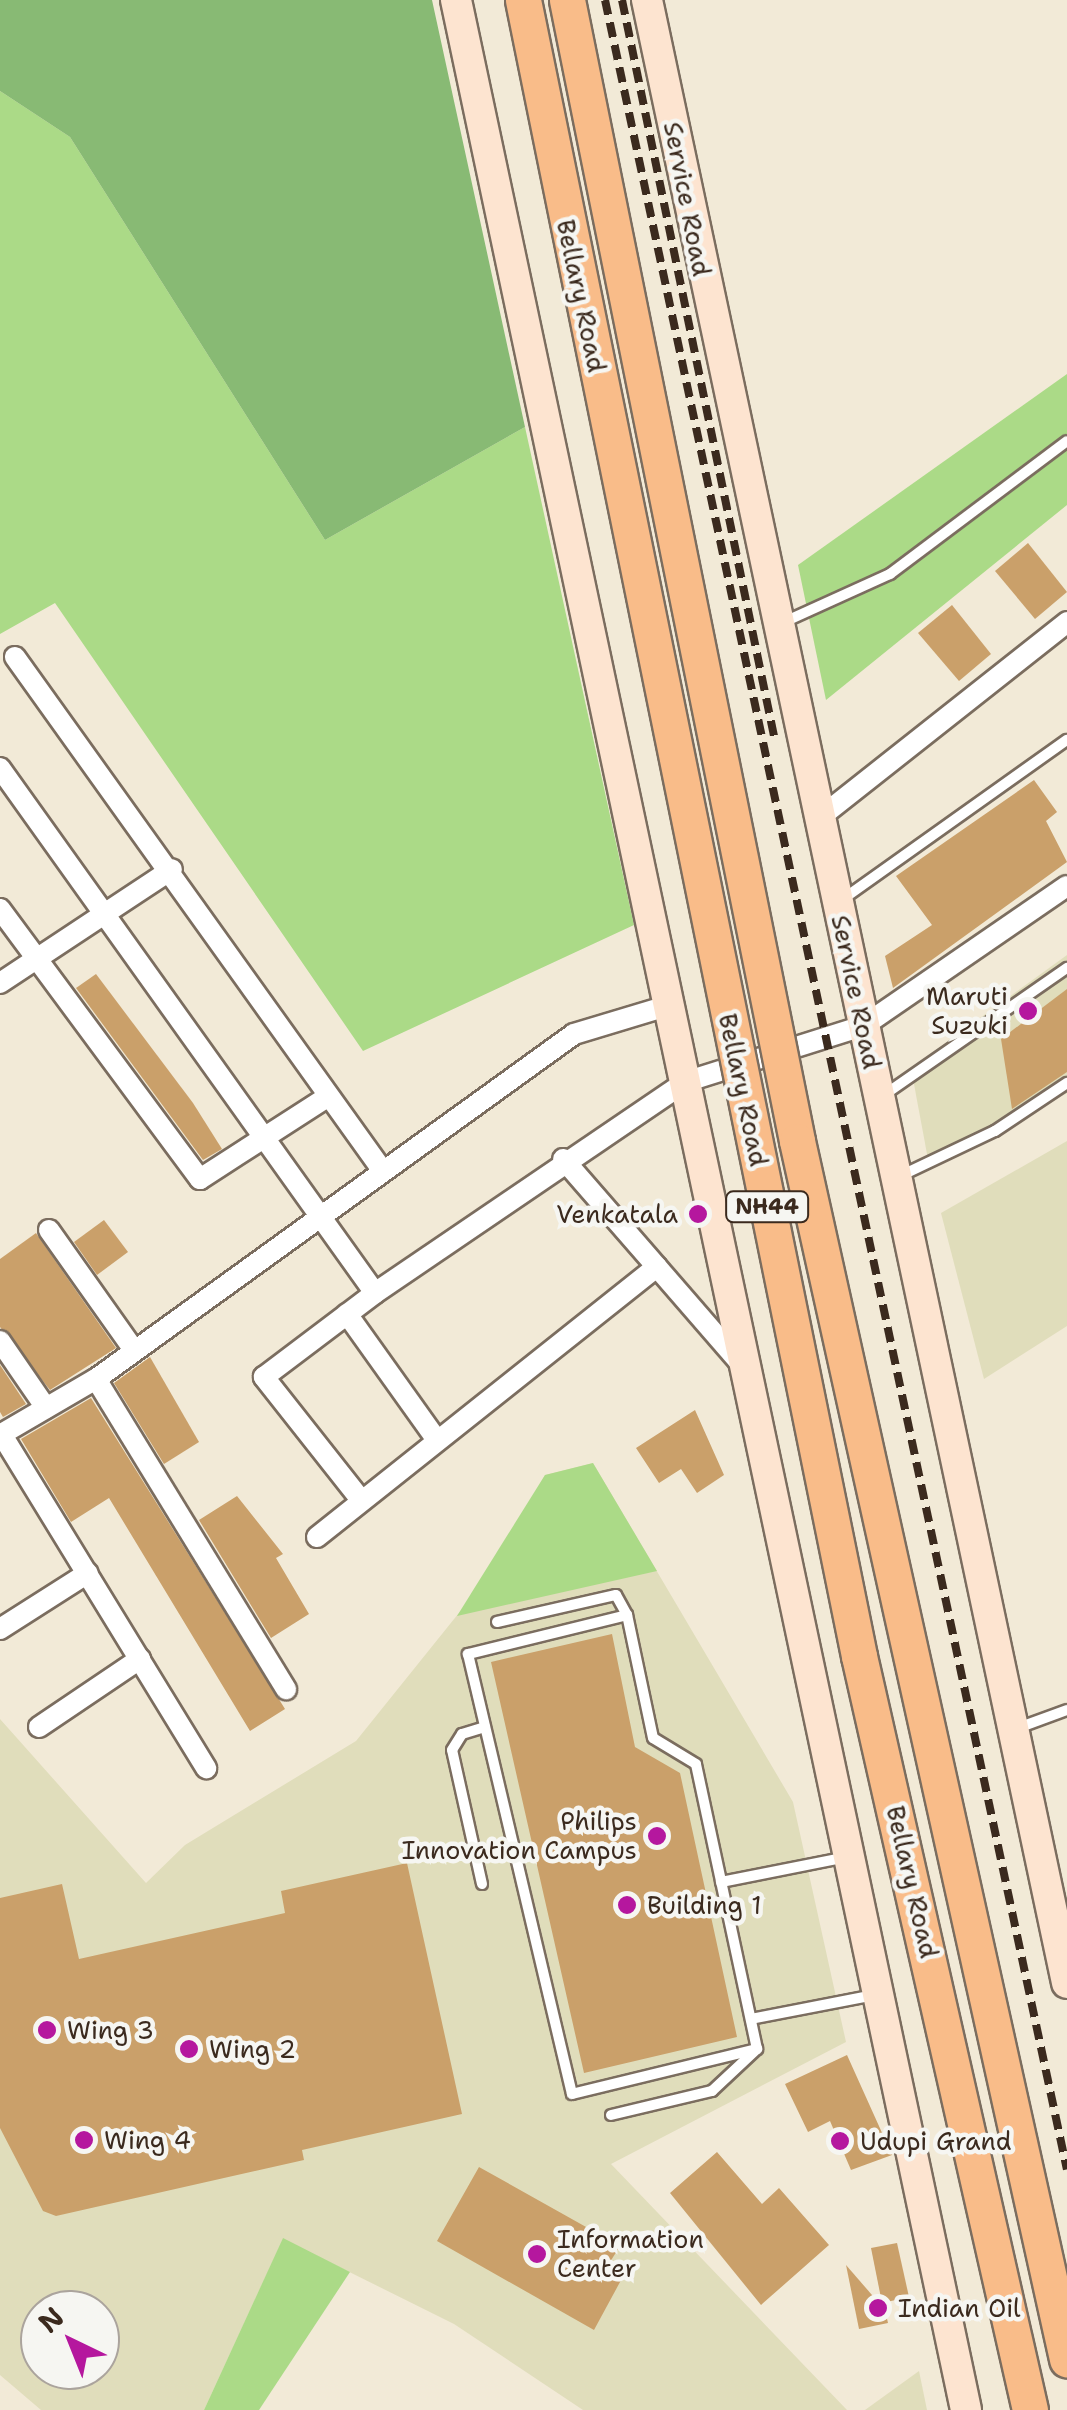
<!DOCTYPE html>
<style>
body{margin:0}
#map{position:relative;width:1067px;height:2410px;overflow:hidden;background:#f2ead7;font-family:"Shantell Sans",sans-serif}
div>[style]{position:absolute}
.built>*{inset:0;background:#e0ddbb}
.green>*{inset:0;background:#abda87}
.forest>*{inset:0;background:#88ba74}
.building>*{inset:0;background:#caa06a}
.roads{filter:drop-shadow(2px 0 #7b6d5f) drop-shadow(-2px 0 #7b6d5f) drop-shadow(0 2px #7b6d5f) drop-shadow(0 -2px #7b6d5f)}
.service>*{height:10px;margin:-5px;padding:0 5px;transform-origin:5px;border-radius:5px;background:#fff}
.minor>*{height:20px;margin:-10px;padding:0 10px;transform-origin:10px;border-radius:10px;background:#fff}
.secondary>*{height:30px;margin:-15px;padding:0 15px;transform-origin:15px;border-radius:15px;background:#fde4d0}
.rail>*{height:8px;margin-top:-4px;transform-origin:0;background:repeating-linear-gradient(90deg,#3b2a1e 0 15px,transparent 0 23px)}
.bridges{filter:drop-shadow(2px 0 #7b6d5f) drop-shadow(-2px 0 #7b6d5f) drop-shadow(0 2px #7b6d5f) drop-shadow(0 -2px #7b6d5f)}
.trunk-bridge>*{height:35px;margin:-17.5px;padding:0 17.5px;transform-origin:17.5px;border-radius:17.5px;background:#f9bc89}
.dots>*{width:28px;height:28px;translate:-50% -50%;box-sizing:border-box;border:5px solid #f6f6f2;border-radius:50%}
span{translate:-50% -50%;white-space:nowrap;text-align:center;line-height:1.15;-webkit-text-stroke:9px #f6f6f2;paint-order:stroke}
.shield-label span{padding:2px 8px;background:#f6f6f2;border:2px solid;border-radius:8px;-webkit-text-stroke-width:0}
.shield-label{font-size:22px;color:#3b2a1e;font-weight:700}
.street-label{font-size:25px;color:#3b2a1e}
.poi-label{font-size:25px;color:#3b2a1e}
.right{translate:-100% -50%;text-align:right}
.left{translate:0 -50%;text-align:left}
.north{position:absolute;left:20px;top:2290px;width:100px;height:100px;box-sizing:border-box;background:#f6f6f2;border:2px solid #aba49d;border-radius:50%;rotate:317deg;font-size:28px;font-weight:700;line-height:40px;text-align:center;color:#3b2a1e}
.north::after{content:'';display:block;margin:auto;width:35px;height:45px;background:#b5179e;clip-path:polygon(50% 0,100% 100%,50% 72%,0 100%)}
</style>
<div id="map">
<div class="built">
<i style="clip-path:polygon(1067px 955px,1067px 1093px,930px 1170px,911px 1068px)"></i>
<i style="clip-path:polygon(1067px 1141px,1067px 1326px,984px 1379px,941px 1213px)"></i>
<i style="clip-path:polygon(evenodd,593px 1463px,793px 1802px,846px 2042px,611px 2164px,847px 2410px,583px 2410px,454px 2324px,283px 2239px,204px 2410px,41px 2410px,0 2375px,0 1719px,146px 1883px,185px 1845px,356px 1741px,483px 1583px,545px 1475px,593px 1463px,40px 2310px,100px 2310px,100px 2370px,40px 2370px,40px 2310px)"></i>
<i style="clip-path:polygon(919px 2371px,927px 2410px,865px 2410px)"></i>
</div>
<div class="green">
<i style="clip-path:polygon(0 91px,70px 137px,325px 540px,525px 427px,634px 925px,363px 1051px,55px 603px,0 634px)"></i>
<i style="clip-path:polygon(1067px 374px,1067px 505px,826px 700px,798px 565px)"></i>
<i style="clip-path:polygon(593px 1463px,657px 1571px,457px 1616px,545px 1475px)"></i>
<i style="clip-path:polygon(283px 2238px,350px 2272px,259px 2410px,204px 2410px)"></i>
</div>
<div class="forest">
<i style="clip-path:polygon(0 0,432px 0,525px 427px,325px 540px,70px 137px,0 91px)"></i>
</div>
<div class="building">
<i style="clip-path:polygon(1028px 543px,1067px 592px,1035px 619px,995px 571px)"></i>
<i style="clip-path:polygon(952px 605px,991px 654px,959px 681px,918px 633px)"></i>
<i style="clip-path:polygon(1034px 780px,1057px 812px,1046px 821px,1067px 862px,893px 988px,885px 956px,932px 925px,896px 876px)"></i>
<i style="clip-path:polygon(96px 974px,193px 1103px,222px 1149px,203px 1160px,76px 988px)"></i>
<i style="clip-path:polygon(1067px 989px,1067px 1072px,1012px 1109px,1001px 1039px)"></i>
<i style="clip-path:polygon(104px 1220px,128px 1252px,97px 1275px,74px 1242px)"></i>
<i style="clip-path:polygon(36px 1233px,116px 1348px,50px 1390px,0 1327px,0 1259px)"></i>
<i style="clip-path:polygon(150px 1357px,199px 1442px,164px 1464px,114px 1383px)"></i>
<i style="clip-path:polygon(0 1365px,26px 1404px,3px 1417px,0 1412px)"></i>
<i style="clip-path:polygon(91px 1398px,285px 1709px,250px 1731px,109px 1498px,71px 1522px,21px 1439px)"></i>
<i style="clip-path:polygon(695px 1410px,724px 1475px,697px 1493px,681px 1469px,659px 1483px,636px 1448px)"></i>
<i style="clip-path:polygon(237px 1496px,283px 1554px,276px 1558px,309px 1614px,271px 1638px,199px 1520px)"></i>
<i style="clip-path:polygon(612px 1634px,635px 1747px,680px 1773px,737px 2037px,584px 2073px,491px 1662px)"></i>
<i style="clip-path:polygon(407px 1863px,462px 2114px,302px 2150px,304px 2160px,56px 2216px,43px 2211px,0 2128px,0 1898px,62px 1884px,79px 1959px,285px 1913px,281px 1891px)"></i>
<i style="clip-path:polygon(847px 2055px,892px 2155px,851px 2170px,830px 2121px,808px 2132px,785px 2084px)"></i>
<i style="clip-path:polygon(717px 2152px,762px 2204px,779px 2188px,829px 2245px,761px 2305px,670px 2193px)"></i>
<i style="clip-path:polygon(479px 2167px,620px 2246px,610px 2262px,626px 2271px,594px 2330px,437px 2241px)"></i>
<i style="clip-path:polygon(897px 2243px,909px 2297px,882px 2303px,871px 2248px)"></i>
<i style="clip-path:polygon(846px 2265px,885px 2310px,888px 2323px,859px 2329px)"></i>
</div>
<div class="roads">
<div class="service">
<i style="left:782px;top:623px;width:119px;rotate:-24.4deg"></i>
<i style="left:890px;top:574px;width:221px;rotate:-36.9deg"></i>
<i style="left:843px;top:899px;width:275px;rotate:-35.4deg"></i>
<i style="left:884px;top:1095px;width:223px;rotate:-34.8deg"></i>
<i style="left:898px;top:1177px;width:107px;rotate:-25.4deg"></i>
<i style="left:995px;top:1131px;width:87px;rotate:-33.7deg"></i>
<i style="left:497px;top:1622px;width:122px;rotate:-12.8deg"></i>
<i style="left:616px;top:1595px;width:23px;rotate:61deg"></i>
<i style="left:1015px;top:1729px;width:55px;rotate:-20.1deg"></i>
<i style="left:721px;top:1882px;width:128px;rotate:-11.2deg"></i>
<i style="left:482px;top:1884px;width:137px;rotate:-102.6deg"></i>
<i style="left:452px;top:1750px;width:19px;rotate:-58deg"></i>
<i style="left:462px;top:1734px;width:24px;rotate:-17deg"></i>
<i style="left:751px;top:2019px;width:126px;rotate:-11deg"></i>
<i style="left:611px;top:2115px;width:104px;rotate:-13.4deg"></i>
<i style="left:712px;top:2091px;width:62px;rotate:-43deg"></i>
<i style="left:757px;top:2049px;width:291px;rotate:-102.1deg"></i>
<i style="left:696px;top:1764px;width:50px;rotate:-148.8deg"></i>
<i style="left:653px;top:1738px;width:126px;rotate:-101.9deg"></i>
<i style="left:627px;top:1615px;width:164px;rotate:166.2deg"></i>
<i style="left:468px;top:1654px;width:452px;rotate:76.7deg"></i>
<i style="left:572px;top:2094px;width:190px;rotate:-13.7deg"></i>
</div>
<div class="minor">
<i style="left:15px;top:657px;width:627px;rotate:54.41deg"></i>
<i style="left:0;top:768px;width:645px;rotate:54.46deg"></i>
<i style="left:375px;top:1293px;width:375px;rotate:-34.2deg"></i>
<i style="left:685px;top:1082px;width:187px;rotate:-17.5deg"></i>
<i style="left:863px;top:1026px;width:247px;rotate:-34.5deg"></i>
<i style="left:818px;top:819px;width:318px;rotate:-38.3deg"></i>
<i style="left:0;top:909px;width:336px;rotate:53.5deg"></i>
<i style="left:200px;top:1179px;width:153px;rotate:-32.8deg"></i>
<i style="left:0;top:983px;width:206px;rotate:-33.5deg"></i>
<i style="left:49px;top:1230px;width:147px;rotate:54.7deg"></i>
<i style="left:657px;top:1267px;width:128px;rotate:49.1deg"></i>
<i style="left:347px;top:1314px;width:150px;rotate:54.5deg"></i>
<i style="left:0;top:1341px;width:81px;rotate:55.5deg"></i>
<i style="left:96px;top:1379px;width:364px;rotate:58.5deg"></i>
<i style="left:0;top:1435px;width:111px;rotate:-30.3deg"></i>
<i style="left:96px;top:1379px;width:589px;rotate:-35.82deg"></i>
<i style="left:574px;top:1034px;width:100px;rotate:-16.8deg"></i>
<i style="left:2px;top:1435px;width:391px;rotate:58.5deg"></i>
<i style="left:361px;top:1500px;width:157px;rotate:-128.3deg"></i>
<i style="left:264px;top:1377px;width:139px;rotate:-37.1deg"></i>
<i style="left:317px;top:1537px;width:434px;rotate:-38.5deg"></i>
<i style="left:657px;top:1267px;width:143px;rotate:-131deg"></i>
<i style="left:0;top:1629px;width:104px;rotate:-32.5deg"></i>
<i style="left:39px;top:1727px;width:122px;rotate:-34deg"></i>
</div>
<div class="secondary">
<i style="left:456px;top:0;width:2463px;rotate:78.05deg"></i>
<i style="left:647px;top:0;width:2027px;rotate:78.04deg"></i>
</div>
</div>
<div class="rail">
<i style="left:605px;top:0;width:2218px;rotate:77.98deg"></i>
<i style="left:622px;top:0;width:752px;rotate:78.33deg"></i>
</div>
<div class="bridges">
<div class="trunk-bridge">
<i style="left:523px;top:0;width:1690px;rotate:78.53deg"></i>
<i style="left:859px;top:1656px;width:773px;rotate:77.22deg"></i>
<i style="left:567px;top:0;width:1164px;rotate:78.6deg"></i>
<i style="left:797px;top:1141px;width:1248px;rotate:77.5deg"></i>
</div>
</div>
<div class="dots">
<i style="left:1028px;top:1011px;background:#b5179e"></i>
<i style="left:698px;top:1214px;background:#b5179e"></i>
<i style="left:657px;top:1836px;background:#b5179e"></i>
<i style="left:627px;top:1905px;background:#b5179e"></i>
<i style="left:47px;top:2030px;background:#b5179e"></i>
<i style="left:189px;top:2049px;background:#b5179e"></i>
<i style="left:84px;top:2140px;background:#b5179e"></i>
<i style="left:840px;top:2141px;background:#b5179e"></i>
<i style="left:537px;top:2254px;background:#b5179e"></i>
<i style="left:878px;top:2308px;background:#b5179e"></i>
</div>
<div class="shield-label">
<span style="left:767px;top:1207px">NH44</span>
</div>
<div class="street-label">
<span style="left:687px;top:199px;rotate:79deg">Service Road</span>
<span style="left:581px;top:296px;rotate:78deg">Bellary Road</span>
<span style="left:856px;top:992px;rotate:78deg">Service Road</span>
<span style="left:743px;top:1090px;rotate:78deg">Bellary Road</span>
<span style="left:912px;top:1882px;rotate:77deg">Bellary Road</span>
</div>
<div class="poi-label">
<span class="right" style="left:1008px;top:1011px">Maruti<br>Suzuki</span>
<span class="right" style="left:678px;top:1214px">Venkatala</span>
<span class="right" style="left:637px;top:1836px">Philips<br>Innovation Campus</span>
<span class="left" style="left:647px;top:1905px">Building 1</span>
<span class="left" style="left:67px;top:2030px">Wing 3</span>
<span class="left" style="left:209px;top:2049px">Wing 2</span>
<span class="left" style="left:104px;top:2140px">Wing 4</span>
<span class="left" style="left:860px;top:2141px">Udupi Grand</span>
<span class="left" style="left:557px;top:2254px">Information<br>Center</span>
<span class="left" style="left:898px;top:2308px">Indian Oil</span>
</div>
<div class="north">N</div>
</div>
